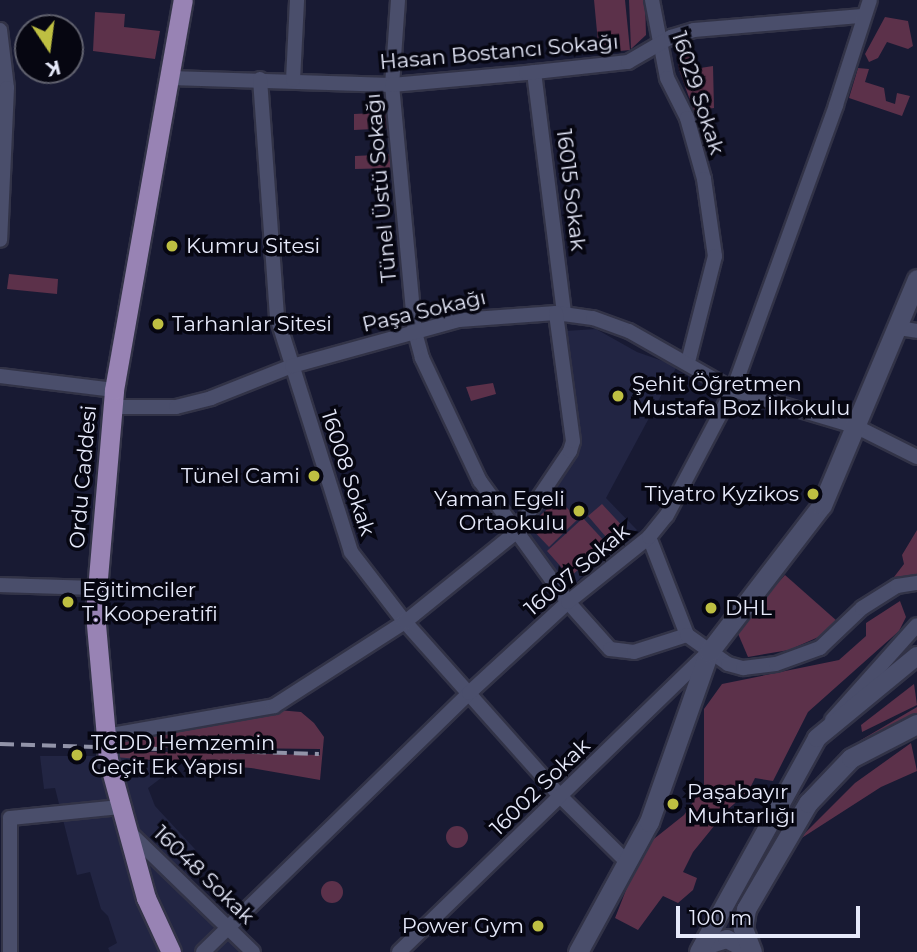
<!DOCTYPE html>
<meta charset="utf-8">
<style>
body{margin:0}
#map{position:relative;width:917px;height:952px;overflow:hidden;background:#181a33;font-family:Montserrat,sans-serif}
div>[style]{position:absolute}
.built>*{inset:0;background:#222543}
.green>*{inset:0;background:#5c314a}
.round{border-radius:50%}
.roads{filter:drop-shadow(2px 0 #323347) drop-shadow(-2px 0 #323347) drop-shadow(0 2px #323347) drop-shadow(0 -2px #323347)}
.minor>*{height:14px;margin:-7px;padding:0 7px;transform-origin:7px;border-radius:7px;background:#4a4e6b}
.tertiary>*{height:18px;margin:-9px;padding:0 9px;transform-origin:9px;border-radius:9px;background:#4a4e6b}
.secondary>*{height:19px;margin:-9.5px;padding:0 9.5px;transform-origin:9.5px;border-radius:9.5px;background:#4a4e6b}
.primary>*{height:19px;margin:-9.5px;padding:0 9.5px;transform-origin:9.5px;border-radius:9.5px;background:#9883b4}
.rail>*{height:3.5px;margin-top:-1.75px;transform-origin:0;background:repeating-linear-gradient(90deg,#9294a9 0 14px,transparent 0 21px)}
.dots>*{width:19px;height:19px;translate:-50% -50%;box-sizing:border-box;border:4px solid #060611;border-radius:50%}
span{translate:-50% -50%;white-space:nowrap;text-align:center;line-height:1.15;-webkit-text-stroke:7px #060611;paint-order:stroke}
.street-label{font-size:21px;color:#e6e9fa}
.poi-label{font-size:21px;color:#e6e9fa}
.left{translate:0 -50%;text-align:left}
.right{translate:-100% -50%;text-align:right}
.north{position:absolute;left:14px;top:14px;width:70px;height:70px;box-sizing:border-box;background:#060611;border:2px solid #60616e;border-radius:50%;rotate:167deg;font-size:19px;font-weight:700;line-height:28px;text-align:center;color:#e6e9fa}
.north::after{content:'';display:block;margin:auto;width:24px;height:32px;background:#bebf42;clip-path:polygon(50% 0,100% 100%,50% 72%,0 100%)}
.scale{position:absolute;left:676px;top:906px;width:184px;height:32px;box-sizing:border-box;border:4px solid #e6e9fa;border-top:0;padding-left:9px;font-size:21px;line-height:24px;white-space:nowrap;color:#e6e9fa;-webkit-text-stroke:5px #060611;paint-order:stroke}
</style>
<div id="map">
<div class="built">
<i style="clip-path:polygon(596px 329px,637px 352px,677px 366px,606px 498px,637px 530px,600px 555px,570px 590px,525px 542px,524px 533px,578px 448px,565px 331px)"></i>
<i style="clip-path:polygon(40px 756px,114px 756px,159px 762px,165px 775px,148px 788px,155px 806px,206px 861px,182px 888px,244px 952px,110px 952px,108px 948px,117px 943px,108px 916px,101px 909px,90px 872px,77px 875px,55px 788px,44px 789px)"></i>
</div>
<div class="green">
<i style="clip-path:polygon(594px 0,625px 0,630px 50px,599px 53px)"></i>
<i style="clip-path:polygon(629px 0,645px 0,646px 35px,631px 49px)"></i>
<i style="clip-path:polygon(95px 12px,125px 14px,124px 27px,160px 31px,155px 59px,93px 51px)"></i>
<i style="clip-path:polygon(885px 17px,908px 21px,913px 46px,908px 49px,887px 42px,878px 58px,869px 62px,865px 54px)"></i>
<i style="clip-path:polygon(691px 41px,694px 69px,713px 66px,714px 108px,694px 111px,679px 70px,676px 44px)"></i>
<i style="clip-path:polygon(858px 68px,869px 69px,865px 82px,884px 88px,886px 101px,895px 104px,897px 93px,910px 96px,902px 116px,849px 98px)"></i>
<i style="clip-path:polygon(393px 112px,393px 128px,354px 130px,354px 114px)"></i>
<i style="clip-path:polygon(395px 154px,395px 168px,355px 169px,355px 156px)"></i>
<i style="clip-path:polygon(9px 274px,58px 279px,57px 294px,7px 289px)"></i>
<i style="clip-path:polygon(493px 383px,496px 394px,471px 401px,466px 387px)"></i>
<i style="clip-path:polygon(558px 499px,578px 519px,549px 547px,529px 526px)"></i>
<i style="clip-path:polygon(602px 504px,627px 531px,612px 544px,588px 516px)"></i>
<i style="clip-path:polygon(583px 518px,607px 544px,570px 577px,547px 551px)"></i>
<i style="clip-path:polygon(917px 530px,917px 575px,894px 577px,904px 564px,902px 555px)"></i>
<i style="clip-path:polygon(785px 575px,837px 621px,823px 635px,789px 650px,748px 657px,736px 629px)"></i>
<i style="clip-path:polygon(900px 601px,906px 617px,899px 631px,808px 712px,773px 781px,755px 778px,748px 792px,727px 810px,693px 852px,683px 872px,697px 878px,693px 890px,678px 903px,663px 896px,638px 930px,615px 918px,639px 857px,650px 842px,684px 815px,704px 786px,704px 709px,722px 684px,839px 660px,866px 636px,866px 623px)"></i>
<i style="clip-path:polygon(914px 684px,917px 705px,862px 732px,861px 725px)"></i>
<i style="clip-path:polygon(917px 707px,917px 718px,827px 772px,861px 740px)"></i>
<i style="clip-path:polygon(266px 709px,301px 712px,314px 723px,324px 737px,320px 780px,251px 768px,114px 757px,113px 751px,320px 755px,320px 749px,112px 747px,111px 738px)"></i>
<i style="clip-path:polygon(911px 743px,917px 771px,881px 787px,797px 841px,855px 783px)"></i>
<i class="round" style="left:446px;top:826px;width:22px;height:22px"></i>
<i class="round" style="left:321px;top:881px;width:22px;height:22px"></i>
</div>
<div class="roads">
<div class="minor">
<i style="left:398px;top:0;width:85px;rotate:94deg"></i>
<i style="left:392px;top:85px;width:248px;rotate:84.7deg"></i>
<i style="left:415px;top:332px;width:27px;rotate:75deg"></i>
<i style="left:422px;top:358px;width:136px;rotate:64.8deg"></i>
<i style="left:480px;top:481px;width:150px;rotate:54deg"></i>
<i style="left:568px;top:602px;width:63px;rotate:48.2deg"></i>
<i style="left:610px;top:649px;width:24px;rotate:7deg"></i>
<i style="left:634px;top:652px;width:56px;rotate:-17.8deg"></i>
<i style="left:652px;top:0;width:79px;rotate:79.1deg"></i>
<i style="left:667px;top:78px;width:45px;rotate:63.4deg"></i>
<i style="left:687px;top:118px;width:63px;rotate:74.4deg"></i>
<i style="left:704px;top:179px;width:78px;rotate:81.9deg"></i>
<i style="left:715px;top:256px;width:109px;rotate:104.3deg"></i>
<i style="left:0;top:30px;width:58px;rotate:83.1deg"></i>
<i style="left:7px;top:88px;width:152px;rotate:92.6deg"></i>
<i style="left:534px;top:72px;width:244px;rotate:82.9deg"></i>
<i style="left:170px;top:78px;width:222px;rotate:1.8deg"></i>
<i style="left:392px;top:85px;width:135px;rotate:-5.1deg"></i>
<i style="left:526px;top:73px;width:103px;rotate:-6.2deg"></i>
<i style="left:628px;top:62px;width:50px;rotate:-30.2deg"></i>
<i style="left:671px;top:37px;width:24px;rotate:-17deg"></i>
<i style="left:694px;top:30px;width:169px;rotate:-4.8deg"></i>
<i style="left:260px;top:79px;width:239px;rotate:85.9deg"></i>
<i style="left:277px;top:317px;width:246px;rotate:72.5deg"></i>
<i style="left:351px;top:552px;width:88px;rotate:52.4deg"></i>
<i style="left:405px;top:622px;width:233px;rotate:48.3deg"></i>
<i style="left:560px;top:796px;width:95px;rotate:44.6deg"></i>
<i style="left:293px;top:80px;width:80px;rotate:-87.1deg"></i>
<i style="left:899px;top:328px;width:18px;rotate:9deg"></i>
<i style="left:0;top:376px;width:115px;rotate:7deg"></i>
<i style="left:112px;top:407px;width:64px"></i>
<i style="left:176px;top:407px;width:36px;rotate:-14deg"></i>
<i style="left:211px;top:398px;width:87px;rotate:-21.6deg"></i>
<i style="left:292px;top:366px;width:173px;rotate:-15.4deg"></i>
<i style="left:459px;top:320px;width:97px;rotate:-4.1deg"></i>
<i style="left:556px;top:313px;width:37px;rotate:8deg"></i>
<i style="left:593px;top:318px;width:38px;rotate:20deg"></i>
<i style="left:629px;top:331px;width:120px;rotate:29.6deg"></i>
<i style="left:733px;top:390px;width:129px;rotate:16.6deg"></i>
<i style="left:857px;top:427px;width:67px;rotate:26.6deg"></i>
<i style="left:649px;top:537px;width:105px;rotate:68.8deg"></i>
<i style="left:687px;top:635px;width:50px;rotate:35.3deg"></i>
<i style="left:728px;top:664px;width:16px;rotate:15deg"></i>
<i style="left:743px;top:668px;width:33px;rotate:-7deg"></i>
<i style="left:776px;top:664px;width:47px;rotate:-20deg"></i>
<i style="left:820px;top:648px;width:58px;rotate:-43.6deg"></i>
<i style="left:862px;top:608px;width:41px;rotate:-32.2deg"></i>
<i style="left:897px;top:586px;width:20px;rotate:-9deg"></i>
<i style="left:0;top:585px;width:97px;rotate:1.8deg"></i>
<i style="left:832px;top:720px;width:127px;rotate:-48.2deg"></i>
<i style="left:106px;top:736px;width:171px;rotate:-10.1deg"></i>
<i style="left:274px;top:706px;width:156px;rotate:-32.7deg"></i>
<i style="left:405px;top:622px;width:141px;rotate:-39deg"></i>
<i style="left:515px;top:533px;width:99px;rotate:-56.1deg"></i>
<i style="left:570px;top:451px;width:10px;rotate:-73deg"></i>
<i style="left:573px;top:441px;width:129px;rotate:-97.6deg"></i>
<i style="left:128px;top:831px;width:174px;rotate:44.1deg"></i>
<i style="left:10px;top:952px;width:134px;rotate:-90deg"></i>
<i style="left:10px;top:818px;width:111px;rotate:-5.7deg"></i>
<i style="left:203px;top:952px;width:371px;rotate:-44.2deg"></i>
<i style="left:469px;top:693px;width:134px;rotate:-42.6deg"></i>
<i style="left:568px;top:602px;width:104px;rotate:-38.7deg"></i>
<i style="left:649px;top:537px;width:28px;rotate:-51deg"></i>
<i style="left:667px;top:515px;width:141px;rotate:-62.2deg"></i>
<i style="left:733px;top:390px;width:303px;rotate:-70.1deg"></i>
<i style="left:836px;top:105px;width:110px;rotate:-72.1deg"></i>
<i style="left:399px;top:952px;width:426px;rotate:-44.1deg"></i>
</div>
<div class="tertiary">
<i style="left:702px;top:947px;width:26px;rotate:-18deg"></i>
<i style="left:727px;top:939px;width:27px;rotate:28deg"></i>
<i style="left:699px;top:952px;width:244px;rotate:-61.1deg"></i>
<i style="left:817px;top:738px;width:129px;rotate:-39.4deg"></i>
</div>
<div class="secondary">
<i style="left:578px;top:952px;width:148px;rotate:-61.4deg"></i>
<i style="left:649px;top:822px;width:180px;rotate:-70.6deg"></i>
<i style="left:709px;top:652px;width:185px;rotate:-52.5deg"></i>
<i style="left:822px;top:505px;width:245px;rotate:-67.2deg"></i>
<i style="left:752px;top:952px;width:26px;rotate:-111deg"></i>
<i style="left:743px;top:928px;width:19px;rotate:-81deg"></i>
<i style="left:746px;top:909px;width:123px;rotate:-59.7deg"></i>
<i style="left:808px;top:803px;width:62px;rotate:-46.3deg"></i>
<i style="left:851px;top:758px;width:74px;rotate:-27.3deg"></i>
</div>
<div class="primary">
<i style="left:171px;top:952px;width:60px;rotate:-114.8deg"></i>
<i style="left:146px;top:898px;width:144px;rotate:-105.3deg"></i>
<i style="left:108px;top:759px;width:147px;rotate:-95.1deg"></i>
<i style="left:95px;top:613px;width:224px;rotate:-85.1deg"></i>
<i style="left:114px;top:390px;width:396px;rotate:-80deg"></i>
</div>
</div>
<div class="rail">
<i style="left:0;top:744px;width:319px;rotate:1.8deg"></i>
</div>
<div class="dots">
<i style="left:172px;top:246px;background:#bebf42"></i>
<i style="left:158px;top:324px;background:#bebf42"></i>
<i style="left:618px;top:396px;background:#bebf42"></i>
<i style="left:314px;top:476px;background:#bebf42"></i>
<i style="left:813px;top:494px;background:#bebf42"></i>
<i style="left:579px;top:511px;background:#bebf42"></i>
<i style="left:68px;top:602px;background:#bebf42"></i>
<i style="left:711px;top:608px;background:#bebf42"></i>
<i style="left:77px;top:755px;background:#bebf42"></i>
<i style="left:673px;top:804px;background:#bebf42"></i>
<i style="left:538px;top:926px;background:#bebf42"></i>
</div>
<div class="street-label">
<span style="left:499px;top:52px;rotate:-5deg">Hasan Bostancı Sokağı</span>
<span style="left:698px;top:93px;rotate:72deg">16029 Sokak</span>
<span style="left:381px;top:188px;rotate:-95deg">Tünel Üstü Sokağı</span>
<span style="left:571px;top:190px;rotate:83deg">16015 Sokak</span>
<span style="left:424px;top:311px;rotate:-13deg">Paşa Sokağı</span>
<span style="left:348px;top:473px;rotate:72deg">16008 Sokak</span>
<span style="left:83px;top:477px;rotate:-85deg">Ordu Caddesi</span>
<span style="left:577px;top:570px;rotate:-40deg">16007 Sokak</span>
<span style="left:540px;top:787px;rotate:-44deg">16002 Sokak</span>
<span style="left:204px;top:875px;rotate:44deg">16048 Sokak</span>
</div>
<div class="poi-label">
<span class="left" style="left:186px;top:246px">Kumru Sitesi</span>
<span class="left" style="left:172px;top:324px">Tarhanlar Sitesi</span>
<span class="left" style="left:632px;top:396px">Şehit Öğretmen<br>Mustafa Boz İlkokulu</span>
<span class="right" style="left:300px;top:476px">Tünel Cami</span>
<span class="right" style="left:799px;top:494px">Tiyatro Kyzikos</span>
<span class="right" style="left:565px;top:511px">Yaman Egeli<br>Ortaokulu</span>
<span class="left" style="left:82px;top:602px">Eğitimciler<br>T. Kooperatifi</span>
<span class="left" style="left:725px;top:608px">DHL</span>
<span class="left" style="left:91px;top:755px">TCDD Hemzemin<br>Geçit Ek Yapısı</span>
<span class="left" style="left:687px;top:804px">Paşabayır<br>Muhtarlığı</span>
<span class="right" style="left:524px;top:926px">Power Gym</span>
</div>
<div class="north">K</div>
<div class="scale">100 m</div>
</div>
